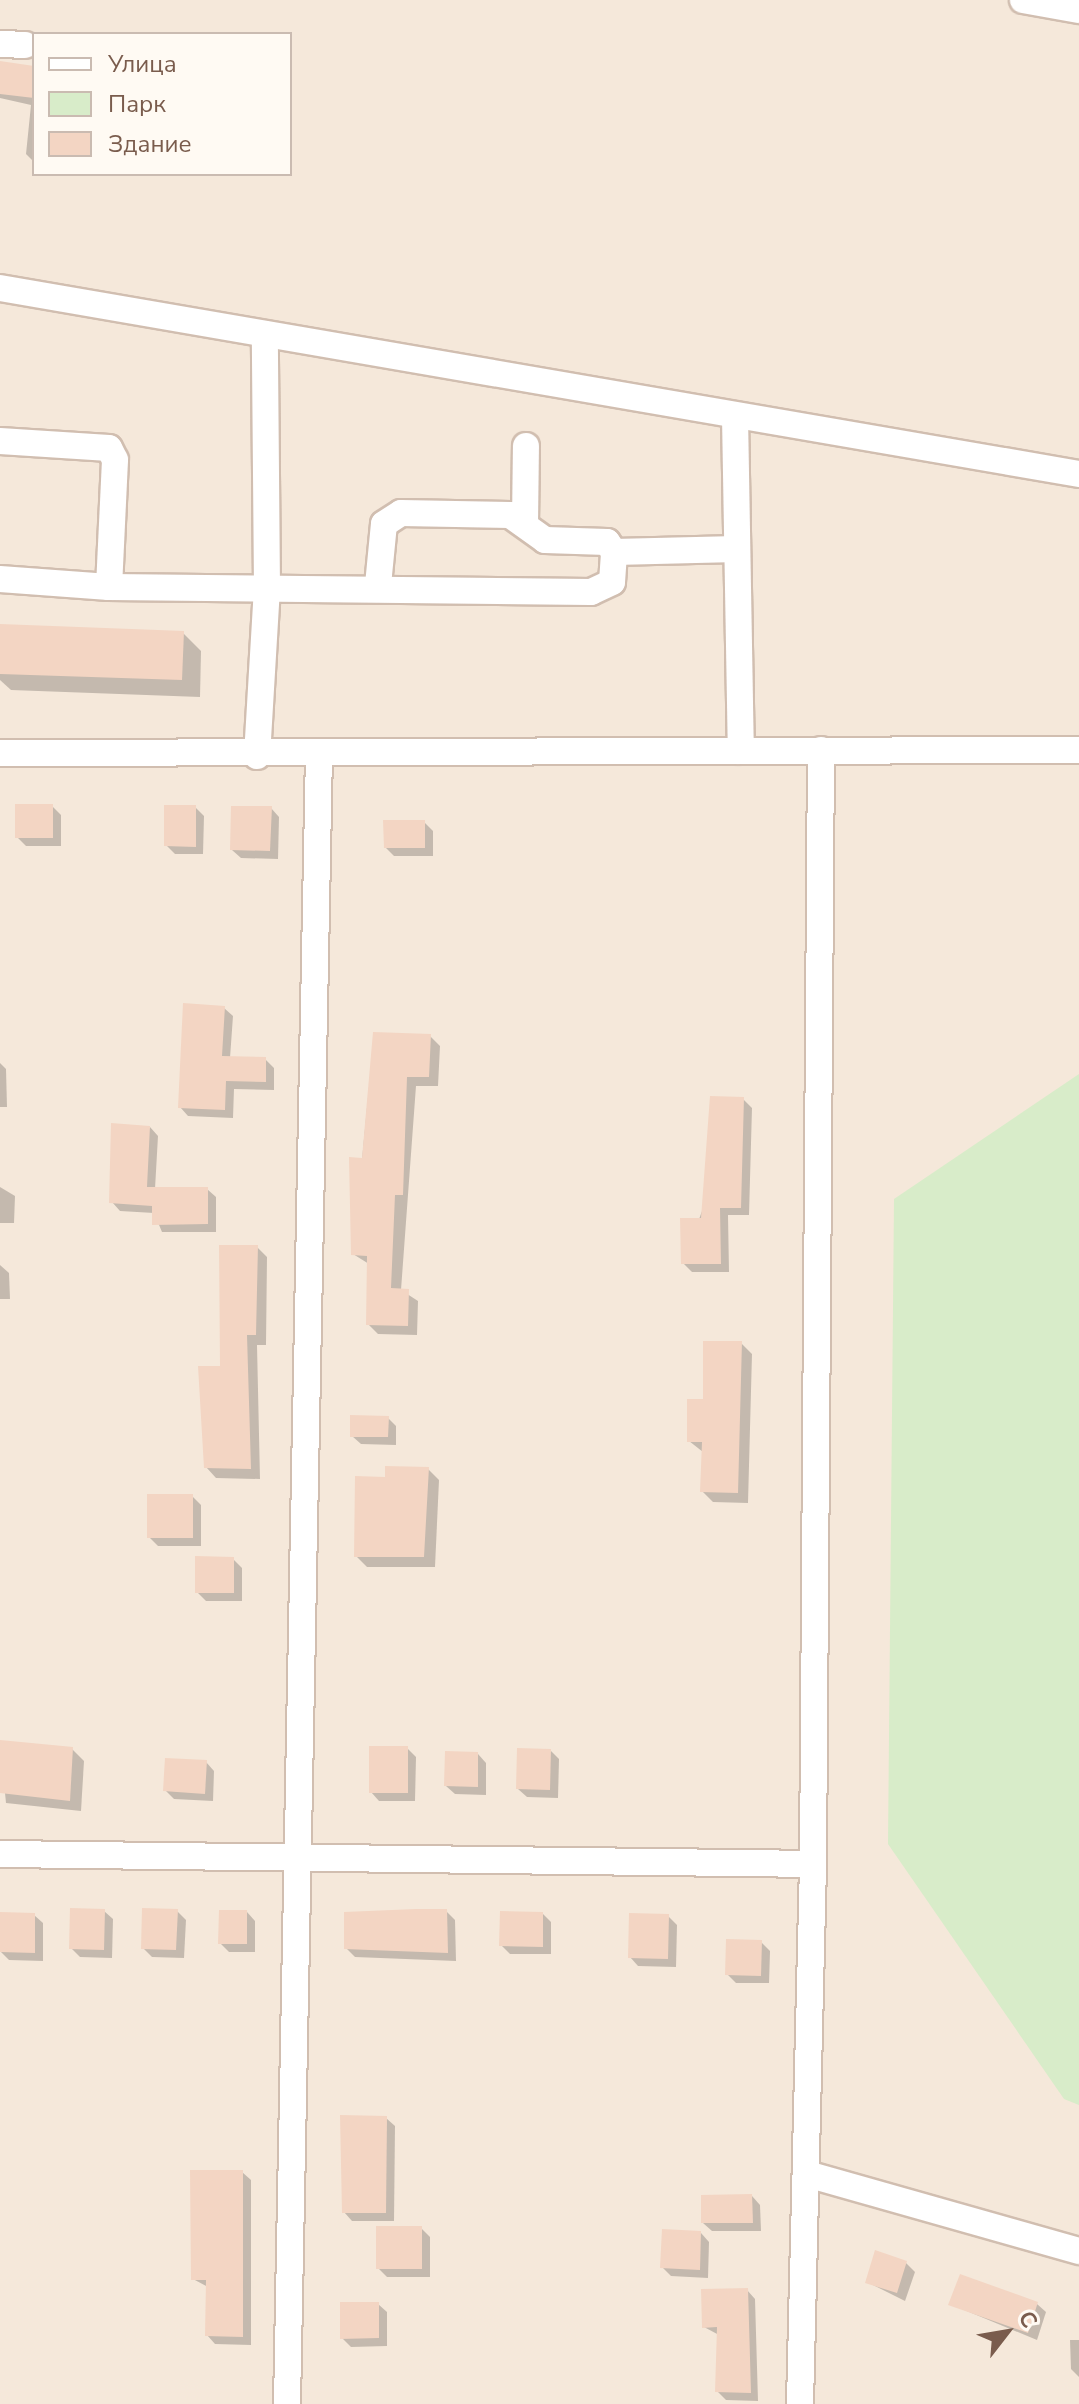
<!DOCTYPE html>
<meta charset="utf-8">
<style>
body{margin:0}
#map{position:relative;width:1079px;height:2404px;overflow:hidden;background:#fdf6ec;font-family:"Nunito Sans",sans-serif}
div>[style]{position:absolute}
.residential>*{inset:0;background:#f5e8da}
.green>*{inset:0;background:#d8ecc9}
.shadow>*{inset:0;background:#0003}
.building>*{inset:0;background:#f3d5c3}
.roads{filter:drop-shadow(2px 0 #d1beb0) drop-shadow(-2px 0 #d1beb0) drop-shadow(0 2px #d1beb0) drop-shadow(0 -2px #d1beb0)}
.minor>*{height:26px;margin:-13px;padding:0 13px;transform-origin:13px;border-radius:13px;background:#fff}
span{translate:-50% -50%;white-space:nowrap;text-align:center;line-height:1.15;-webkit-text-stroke:6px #fffaf3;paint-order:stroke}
.legend{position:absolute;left:32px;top:32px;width:260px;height:144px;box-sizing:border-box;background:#fffaf3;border:2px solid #cabbb1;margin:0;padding:10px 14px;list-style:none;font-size:24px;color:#7a5c4d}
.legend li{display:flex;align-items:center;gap:16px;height:40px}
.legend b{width:40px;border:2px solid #cabbb1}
.north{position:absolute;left:967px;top:2292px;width:80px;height:80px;-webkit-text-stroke:6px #fffaf3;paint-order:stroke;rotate:59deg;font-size:22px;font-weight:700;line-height:32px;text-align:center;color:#7a5c4d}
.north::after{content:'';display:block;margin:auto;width:28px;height:36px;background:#7a5c4d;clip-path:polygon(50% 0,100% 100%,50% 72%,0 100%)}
</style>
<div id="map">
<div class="residential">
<i style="clip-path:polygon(evenodd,0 0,1079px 0,1079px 2404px,0 2404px,0 0,34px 34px,290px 34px,290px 174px,34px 174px,34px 34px)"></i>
</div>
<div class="green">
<i style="clip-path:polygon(1079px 1074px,1079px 2105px,1064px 2099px,888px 1844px,894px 1199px)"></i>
</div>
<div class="shadow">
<i style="clip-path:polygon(0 63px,34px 68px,34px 162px,26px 154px,31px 105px,0 98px)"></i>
<i style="clip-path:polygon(0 626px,183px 633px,201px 651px,200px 697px,11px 690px,0 680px)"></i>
<i style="clip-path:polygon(52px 806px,61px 815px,61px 846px,26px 846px,17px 837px)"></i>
<i style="clip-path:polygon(195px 807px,204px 816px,203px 854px,175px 854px,166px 845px)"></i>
<i style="clip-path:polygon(271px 808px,279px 817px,278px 859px,241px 858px,232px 850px)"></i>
<i style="clip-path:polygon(424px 822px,433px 831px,433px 856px,394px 856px,386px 848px)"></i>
<i style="clip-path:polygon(224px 1008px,233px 1016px,230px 1058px,265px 1059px,274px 1068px,274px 1090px,234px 1089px,233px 1118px,188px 1116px,180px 1107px)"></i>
<i style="clip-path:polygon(374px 1034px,430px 1036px,440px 1046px,438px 1086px,416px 1086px,401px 1290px,418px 1301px,417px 1335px,378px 1334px,368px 1324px,369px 1264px,353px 1254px)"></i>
<i style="clip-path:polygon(0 1063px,6px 1069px,7px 1107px,0 1107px)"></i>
<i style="clip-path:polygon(743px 1099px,752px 1108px,749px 1215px,728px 1215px,729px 1272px,692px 1272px,683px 1263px)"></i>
<i style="clip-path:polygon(150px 1127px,158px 1136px,155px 1189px,207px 1189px,216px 1197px,216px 1232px,162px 1232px,154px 1213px,120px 1211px,112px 1202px)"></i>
<i style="clip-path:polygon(0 1187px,15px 1196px,14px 1223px,0 1223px)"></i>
<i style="clip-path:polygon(257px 1247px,267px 1257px,266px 1345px,257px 1345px,260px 1479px,216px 1478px,206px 1467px)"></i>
<i style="clip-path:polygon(0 1265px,9px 1273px,10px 1299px,0 1299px)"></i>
<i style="clip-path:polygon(741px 1343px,752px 1354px,748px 1503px,713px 1502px,702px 1491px,703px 1452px,689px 1441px)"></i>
<i style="clip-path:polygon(388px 1418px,396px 1426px,396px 1445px,361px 1444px,352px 1436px)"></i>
<i style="clip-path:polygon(428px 1469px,439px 1480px,435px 1567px,367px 1567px,356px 1556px,387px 1479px)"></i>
<i style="clip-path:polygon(192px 1496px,201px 1505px,201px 1546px,158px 1546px,149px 1537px)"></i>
<i style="clip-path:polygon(233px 1559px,242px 1568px,242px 1601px,206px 1601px,197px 1592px)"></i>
<i style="clip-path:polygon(0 1742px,72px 1749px,84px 1761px,81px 1811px,6px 1803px)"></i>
<i style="clip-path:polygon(407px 1748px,416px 1757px,415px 1801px,379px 1801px,371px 1792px)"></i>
<i style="clip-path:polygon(551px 1751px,559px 1759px,558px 1798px,527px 1797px,518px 1789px)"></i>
<i style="clip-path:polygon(478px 1754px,486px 1763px,486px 1795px,455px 1794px,446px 1786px)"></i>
<i style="clip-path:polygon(206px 1762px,214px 1771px,213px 1801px,174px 1799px,165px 1790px)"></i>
<i style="clip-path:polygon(104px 1911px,113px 1919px,112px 1958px,80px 1957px,71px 1948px)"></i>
<i style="clip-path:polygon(177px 1911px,186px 1920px,184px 1958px,152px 1957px,143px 1948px)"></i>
<i style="clip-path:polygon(446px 1911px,455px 1920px,456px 1961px,355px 1957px,346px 1948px)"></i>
<i style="clip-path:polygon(247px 1912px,255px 1921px,255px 1952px,229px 1952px,220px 1943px)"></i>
<i style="clip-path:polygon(543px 1914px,551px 1922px,551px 1954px,510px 1954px,501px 1945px)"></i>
<i style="clip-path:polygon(34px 1915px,43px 1923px,43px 1961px,9px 1960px,0 1951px)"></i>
<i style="clip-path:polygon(668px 1916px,677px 1925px,676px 1967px,638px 1966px,630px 1957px)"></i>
<i style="clip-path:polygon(761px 1942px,770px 1951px,769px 1983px,736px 1983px,727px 1974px)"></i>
<i style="clip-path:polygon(386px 2118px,395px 2126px,394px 2221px,352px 2221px,344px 2212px)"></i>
<i style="clip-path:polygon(242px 2172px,251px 2180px,251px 2345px,215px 2344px,207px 2335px,208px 2287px,193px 2279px)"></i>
<i style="clip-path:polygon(752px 2196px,760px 2205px,761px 2231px,712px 2231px,703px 2223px)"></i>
<i style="clip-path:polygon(421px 2228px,430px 2237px,430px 2277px,387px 2277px,378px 2268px)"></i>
<i style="clip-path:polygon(701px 2233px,709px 2242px,708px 2278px,671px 2276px,662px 2267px)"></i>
<i style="clip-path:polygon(906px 2263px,915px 2272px,905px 2301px,867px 2282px)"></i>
<i style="clip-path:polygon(747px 2290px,755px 2299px,758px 2401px,726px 2400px,718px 2392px,719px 2335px,704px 2327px)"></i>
<i style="clip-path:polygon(378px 2304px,387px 2312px,387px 2346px,351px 2347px,342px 2338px)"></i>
<i style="clip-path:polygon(950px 2304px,1037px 2304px,1046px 2312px,1037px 2340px)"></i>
<i style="clip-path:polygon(1070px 2340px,1079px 2340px,1079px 2377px,1071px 2369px)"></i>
</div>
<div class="building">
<i style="clip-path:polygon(0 61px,34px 66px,34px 98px,0 94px)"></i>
<i style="clip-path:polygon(0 624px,184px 631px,182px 680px,0 674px)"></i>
<i style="clip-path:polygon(15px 804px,53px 804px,53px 838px,15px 838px)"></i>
<i style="clip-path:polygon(164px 805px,196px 805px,196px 847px,164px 846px)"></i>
<i style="clip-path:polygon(231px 806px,272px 806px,270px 851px,230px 850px)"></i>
<i style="clip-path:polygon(383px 820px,425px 820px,425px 848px,384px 848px)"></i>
<i style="clip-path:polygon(183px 1003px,225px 1006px,222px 1056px,266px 1057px,266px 1082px,226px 1081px,225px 1110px,178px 1108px)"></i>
<i style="clip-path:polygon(373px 1032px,431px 1034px,429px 1077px,407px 1077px,403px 1195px,395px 1195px,391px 1288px,409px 1289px,408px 1326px,366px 1325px,367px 1256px,351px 1255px,349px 1157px,362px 1158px)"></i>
<i style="clip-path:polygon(710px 1096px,744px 1097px,741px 1208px,720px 1208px,721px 1264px,681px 1264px,680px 1218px,701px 1218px)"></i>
<i style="clip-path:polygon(111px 1123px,150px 1126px,147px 1187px,208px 1187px,208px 1224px,152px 1225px,152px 1206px,109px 1203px)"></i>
<i style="clip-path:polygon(219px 1245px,258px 1245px,256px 1335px,247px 1335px,251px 1469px,204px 1468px,198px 1366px,220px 1366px)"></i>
<i style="clip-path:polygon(703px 1341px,742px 1341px,738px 1493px,700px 1492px,702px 1442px,687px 1442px,687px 1399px,703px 1399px)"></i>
<i style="clip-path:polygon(350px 1415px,389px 1416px,388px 1437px,350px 1437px)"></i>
<i style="clip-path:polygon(385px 1466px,429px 1467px,424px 1557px,354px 1557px,355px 1476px,385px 1477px)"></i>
<i style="clip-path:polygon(147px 1494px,193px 1494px,193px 1538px,147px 1538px)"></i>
<i style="clip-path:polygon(195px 1556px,234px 1557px,234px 1593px,195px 1593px)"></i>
<i style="clip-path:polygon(0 1740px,73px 1747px,70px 1801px,0 1793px)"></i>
<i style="clip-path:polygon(369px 1746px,408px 1746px,408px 1793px,369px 1793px)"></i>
<i style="clip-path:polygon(517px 1748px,551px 1749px,550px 1790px,516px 1789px)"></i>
<i style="clip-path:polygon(445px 1751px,478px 1752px,478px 1787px,444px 1786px)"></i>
<i style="clip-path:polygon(165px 1758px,207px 1760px,205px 1794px,163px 1791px)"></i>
<i style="clip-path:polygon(70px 1908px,105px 1909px,104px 1950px,69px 1949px)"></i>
<i style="clip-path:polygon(142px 1908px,178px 1909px,176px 1950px,141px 1949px)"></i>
<i style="clip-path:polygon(416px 1909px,447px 1909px,448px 1953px,344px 1949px,344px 1912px)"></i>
<i style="clip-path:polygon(219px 1910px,247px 1910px,247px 1944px,218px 1944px)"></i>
<i style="clip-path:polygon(500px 1911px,543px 1912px,543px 1947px,499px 1946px)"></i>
<i style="clip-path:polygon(0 1912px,35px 1913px,35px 1953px,0 1952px)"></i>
<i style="clip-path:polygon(629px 1913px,669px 1914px,668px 1959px,628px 1958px)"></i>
<i style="clip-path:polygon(726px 1939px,762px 1940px,761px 1976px,725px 1975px)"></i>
<i style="clip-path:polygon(340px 2115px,387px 2116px,386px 2213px,342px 2213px)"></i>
<i style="clip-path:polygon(190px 2170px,243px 2170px,243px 2337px,205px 2336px,206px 2280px,191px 2280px)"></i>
<i style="clip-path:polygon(752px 2194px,753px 2223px,701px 2223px,701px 2195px)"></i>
<i style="clip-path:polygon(376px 2226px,422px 2226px,422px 2269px,376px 2269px)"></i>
<i style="clip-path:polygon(662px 2229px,701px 2231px,700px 2270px,660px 2268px)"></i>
<i style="clip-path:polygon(875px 2250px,907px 2261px,897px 2293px,865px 2283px)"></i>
<i style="clip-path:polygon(960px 2274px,1038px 2302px,1028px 2333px,948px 2305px)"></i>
<i style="clip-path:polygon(748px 2288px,751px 2393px,715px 2392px,717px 2327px,702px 2328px,701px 2289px)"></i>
<i style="clip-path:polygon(340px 2302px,379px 2302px,379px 2338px,340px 2339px)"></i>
</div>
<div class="roads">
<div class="minor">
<i style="left:1023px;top:0;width:57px;rotate:10.1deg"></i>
<i style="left:0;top:44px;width:25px;rotate:2deg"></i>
<i style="left:0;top:288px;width:1095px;rotate:9.78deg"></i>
<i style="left:735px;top:416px;width:335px;rotate:89deg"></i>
<i style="left:0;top:441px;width:109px;rotate:3.7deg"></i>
<i style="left:109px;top:448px;width:13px;rotate:63deg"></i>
<i style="left:115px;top:460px;width:127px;rotate:92.7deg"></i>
<i style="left:525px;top:524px;width:78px;rotate:-89.3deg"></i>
<i style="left:0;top:579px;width:109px;rotate:4.2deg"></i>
<i style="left:109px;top:587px;width:482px;rotate:0.6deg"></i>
<i style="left:591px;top:592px;width:23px;rotate:-25deg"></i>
<i style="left:612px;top:582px;width:30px;rotate:-86deg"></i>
<i style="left:614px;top:552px;width:123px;rotate:-1.4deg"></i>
<i style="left:378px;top:585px;width:61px;rotate:-84.4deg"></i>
<i style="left:384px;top:524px;width:20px;rotate:-33deg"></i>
<i style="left:401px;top:513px;width:109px;rotate:1.1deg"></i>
<i style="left:510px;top:515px;width:43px;rotate:35.5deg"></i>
<i style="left:545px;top:540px;width:62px;rotate:1.8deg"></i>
<i style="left:607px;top:542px;width:12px;rotate:55deg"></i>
<i style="left:0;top:753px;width:1079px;rotate:-0.16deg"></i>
<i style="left:257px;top:756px;width:168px;rotate:-86.6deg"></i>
<i style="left:267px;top:588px;width:254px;rotate:-90.5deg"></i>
<i style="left:0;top:1854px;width:813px;rotate:0.7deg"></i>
<i style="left:807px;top:2174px;width:283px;rotate:15.8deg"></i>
<i style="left:287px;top:2404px;width:1646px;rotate:-88.89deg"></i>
<i style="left:800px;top:2404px;width:540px;rotate:-88.62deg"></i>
<i style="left:813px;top:1864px;width:1114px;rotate:-89.59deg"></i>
</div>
</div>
<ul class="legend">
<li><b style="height:10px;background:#fff"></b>Улица</li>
<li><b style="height:22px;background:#d8ecc9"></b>Парк</li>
<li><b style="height:22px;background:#f3d5c3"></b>Здание</li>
</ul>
<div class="north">С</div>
</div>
